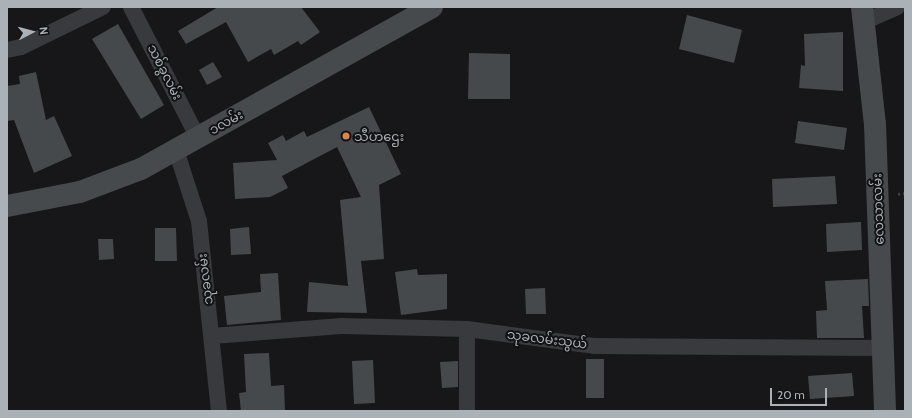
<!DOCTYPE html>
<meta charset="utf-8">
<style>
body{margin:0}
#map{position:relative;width:912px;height:418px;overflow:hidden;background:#171719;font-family:Cabin,"Noto Sans Myanmar",sans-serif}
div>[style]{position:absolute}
.building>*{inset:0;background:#46494b}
.path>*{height:2.5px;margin-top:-1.25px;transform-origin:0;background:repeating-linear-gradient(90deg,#3e4244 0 2px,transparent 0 5px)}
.street>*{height:16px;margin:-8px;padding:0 8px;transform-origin:8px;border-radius:8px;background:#383a3d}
.secondary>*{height:22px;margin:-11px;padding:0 11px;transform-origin:11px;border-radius:11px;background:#474a4d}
.dots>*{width:11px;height:11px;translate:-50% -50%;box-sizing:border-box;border:2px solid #121214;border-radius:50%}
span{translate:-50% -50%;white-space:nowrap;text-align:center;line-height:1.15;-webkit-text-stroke:4px #121214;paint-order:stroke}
.street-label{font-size:13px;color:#aab2b7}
.poi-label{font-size:13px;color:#aab2b7}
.left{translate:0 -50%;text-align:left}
.frame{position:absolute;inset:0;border:8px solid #aab2b7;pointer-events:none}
.north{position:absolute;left:12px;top:12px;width:40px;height:40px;-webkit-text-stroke:3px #121214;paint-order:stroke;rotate:84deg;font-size:11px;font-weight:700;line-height:16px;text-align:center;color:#aab2b7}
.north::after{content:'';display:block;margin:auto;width:14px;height:18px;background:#aab2b7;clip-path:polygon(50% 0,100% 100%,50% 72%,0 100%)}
.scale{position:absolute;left:770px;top:388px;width:57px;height:18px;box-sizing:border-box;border:2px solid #aab2b7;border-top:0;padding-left:5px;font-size:12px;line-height:14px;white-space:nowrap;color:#aab2b7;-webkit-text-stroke:3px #121214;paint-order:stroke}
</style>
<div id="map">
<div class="building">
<i style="clip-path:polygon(218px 7px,301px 7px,320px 32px,301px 45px,298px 41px,274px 55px,271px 49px,248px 62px,226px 22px,186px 44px,178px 31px)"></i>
<i style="clip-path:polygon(687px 15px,742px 30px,734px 63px,679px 49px)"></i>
<i style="clip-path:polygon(118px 24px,164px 105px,141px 119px,92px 39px)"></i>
<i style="clip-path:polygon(843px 32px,843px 91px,799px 88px,801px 65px,805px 66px,804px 34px)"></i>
<i style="clip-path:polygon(469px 53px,510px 54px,510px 99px,468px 99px)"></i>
<i style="clip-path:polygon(213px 62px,222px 77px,207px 85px,199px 70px)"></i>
<i style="clip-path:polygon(36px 72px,46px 120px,54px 116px,72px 156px,34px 173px,14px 120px,7px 121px,7px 86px,20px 84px,19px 76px)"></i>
<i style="clip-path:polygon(369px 107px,401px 174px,379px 185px,384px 259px,361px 261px,367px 313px,307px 312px,309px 282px,348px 286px,340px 200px,361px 197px,337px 147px,282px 176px,288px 188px,270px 197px,235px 199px,233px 163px,277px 160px,268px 143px,283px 135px,286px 141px,304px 131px,307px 137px)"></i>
<i style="clip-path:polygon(798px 121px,847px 128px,844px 150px,795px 143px)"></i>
<i style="clip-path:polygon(835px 176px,837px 204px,773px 207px,772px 179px)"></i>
<i style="clip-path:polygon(861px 222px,862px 250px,827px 252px,826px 224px)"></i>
<i style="clip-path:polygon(249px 227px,251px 254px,231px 255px,230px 229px)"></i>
<i style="clip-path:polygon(155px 228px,176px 228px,177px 261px,155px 261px)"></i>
<i style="clip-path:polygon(98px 239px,113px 239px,114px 259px,99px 260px)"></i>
<i style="clip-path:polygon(417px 269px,418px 275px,447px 274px,447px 309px,401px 315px,395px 272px)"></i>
<i style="clip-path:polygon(278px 273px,281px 320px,227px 325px,224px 296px,261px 292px,260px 274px)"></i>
<i style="clip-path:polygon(868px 279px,869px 306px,862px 306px,864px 338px,817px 338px,816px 311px,827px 310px,825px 281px)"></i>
<i style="clip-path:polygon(545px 288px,546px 314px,526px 314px,525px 289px)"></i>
<i style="clip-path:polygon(269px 353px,271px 386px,284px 385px,285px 411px,241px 411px,239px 393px,246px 392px,244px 354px)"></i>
<i style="clip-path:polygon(586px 359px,604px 359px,604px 398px,586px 398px)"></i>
<i style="clip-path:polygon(373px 360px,375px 403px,354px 404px,352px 361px)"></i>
<i style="clip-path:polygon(458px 361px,458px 387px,442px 388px,440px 362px)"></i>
<i style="clip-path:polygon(852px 373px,854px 396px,810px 399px,808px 376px)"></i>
</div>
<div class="path">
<i style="left:898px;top:194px;width:7px;rotate:-8deg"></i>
</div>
<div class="street">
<i style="left:131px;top:7px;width:147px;rotate:62.9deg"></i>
<i style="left:866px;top:21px;width:34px;rotate:-24deg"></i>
<i style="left:7px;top:50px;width:14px;rotate:-12deg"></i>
<i style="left:21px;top:47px;width:91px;rotate:-26deg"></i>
<i style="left:176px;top:150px;width:75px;rotate:72.1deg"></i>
<i style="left:199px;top:221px;width:191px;rotate:84deg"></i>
<i style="left:467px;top:329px;width:82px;rotate:90deg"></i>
<i style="left:212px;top:336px;width:130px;rotate:-4.4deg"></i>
<i style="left:342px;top:326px;width:125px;rotate:1.4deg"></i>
<i style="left:467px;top:329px;width:128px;rotate:7.6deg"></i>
<i style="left:594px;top:346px;width:288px;rotate:0.4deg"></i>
</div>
<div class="secondary">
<i style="left:862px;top:7px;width:118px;rotate:83.7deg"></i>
<i style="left:875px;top:124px;width:287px;rotate:88deg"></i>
<i style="left:7px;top:206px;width:74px;rotate:-10.9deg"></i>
<i style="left:80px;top:192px;width:65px;rotate:-20.7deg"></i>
<i style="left:141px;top:169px;width:333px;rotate:-29.1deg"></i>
</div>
<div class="dots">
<i style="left:346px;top:136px;background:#df8248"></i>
</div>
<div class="street-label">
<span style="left:165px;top:72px;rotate:63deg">သစ်ခွလမ်း</span>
<span style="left:226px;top:122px;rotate:-29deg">၁လမ်း</span>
<span style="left:878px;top:209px;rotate:-92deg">လေသာလမ်း</span>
<span style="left:205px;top:279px;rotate:-97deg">သုခလမ်း</span>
<span style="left:547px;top:339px;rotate:7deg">သုခလမ်းသွယ်</span>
</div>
<div class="poi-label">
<span class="left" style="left:354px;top:136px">သီဟဌေး</span>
</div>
<div class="frame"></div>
<div class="north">N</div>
<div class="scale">20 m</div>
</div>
